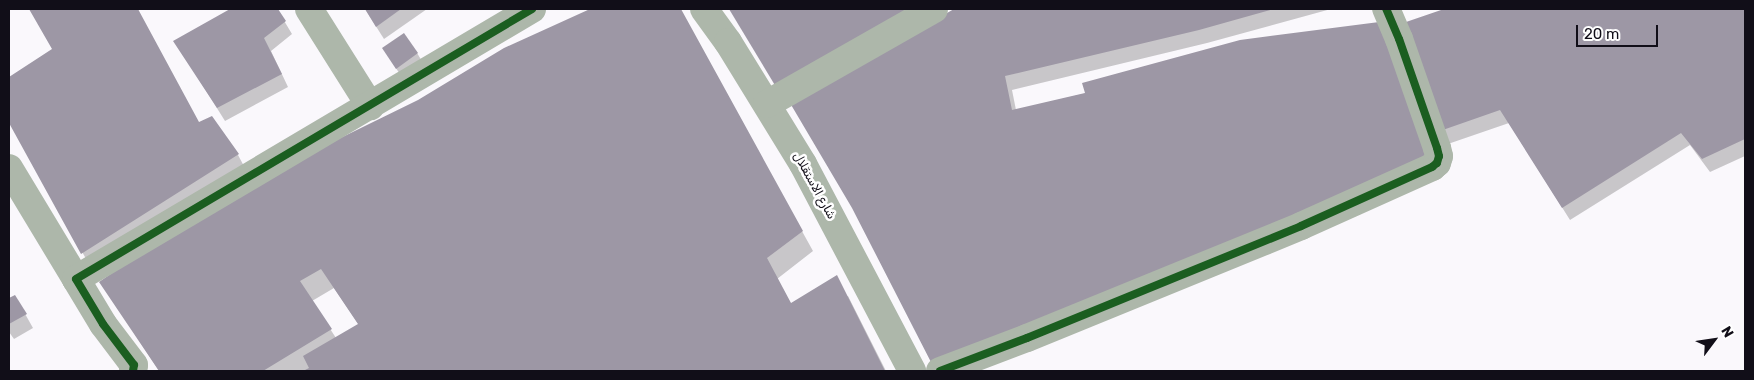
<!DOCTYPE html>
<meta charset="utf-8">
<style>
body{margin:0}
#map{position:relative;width:1754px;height:380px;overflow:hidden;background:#faf8fc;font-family:Rubik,"Noto Sans Arabic",sans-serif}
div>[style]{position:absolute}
.shadow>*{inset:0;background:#0003}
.building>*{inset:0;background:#9d97a5}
.minor>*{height:28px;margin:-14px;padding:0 14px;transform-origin:14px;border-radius:14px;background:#adb7aa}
.cycleway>*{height:8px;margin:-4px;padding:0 4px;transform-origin:4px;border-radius:4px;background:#1b5e20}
span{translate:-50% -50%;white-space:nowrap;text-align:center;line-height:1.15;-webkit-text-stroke:5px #fff;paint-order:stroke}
.street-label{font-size:12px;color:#110e18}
.frame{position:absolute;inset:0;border:10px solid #110e18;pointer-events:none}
.north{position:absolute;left:1689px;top:315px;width:50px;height:50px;-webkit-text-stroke:4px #fff;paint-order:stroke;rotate:59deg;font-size:14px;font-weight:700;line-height:20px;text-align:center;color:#110e18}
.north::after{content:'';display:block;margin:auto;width:18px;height:22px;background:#110e18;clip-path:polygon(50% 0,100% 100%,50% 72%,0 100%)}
.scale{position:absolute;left:1576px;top:25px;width:82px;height:22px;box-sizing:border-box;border:2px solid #110e18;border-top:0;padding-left:6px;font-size:15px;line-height:18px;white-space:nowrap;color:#110e18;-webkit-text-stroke:4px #fff;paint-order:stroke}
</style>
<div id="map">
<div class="shadow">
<i style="clip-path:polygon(30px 9px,137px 9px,199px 124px,238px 155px,245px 168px,90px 266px,9px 121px,9px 79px,54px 49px)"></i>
<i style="clip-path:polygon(232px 9px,277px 9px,292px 34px,271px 51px,288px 87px,225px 121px,175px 41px)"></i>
<i style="clip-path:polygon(365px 9px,427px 9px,384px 39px)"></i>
<i style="clip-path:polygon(evenodd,593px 9px,679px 9px,813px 251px,777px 279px,791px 304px,848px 296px,886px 371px,159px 371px,101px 282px,418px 102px,505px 49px,593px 9px,334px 288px,359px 325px,336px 338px,312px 301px,334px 288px)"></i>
<i style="clip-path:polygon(730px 9px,943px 9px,785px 99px)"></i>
<i style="clip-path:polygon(956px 9px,1331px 9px,1207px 43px,1012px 90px,1016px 110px,1087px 93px,1240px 41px,854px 209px,792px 104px)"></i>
<i style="clip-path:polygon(1448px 9px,1745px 9px,1745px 156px,1710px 172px,1690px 145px,1570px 220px,1509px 123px,1445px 145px,1407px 23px)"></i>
<i style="clip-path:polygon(417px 53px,425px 66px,405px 82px,392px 62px)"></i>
<i style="clip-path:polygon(15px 296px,33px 328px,14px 339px,9px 332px,9px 300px)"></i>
</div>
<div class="building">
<i style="clip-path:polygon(29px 9px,138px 9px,199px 122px,212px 116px,239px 154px,81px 254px,9px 123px,9px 77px,52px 49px)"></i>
<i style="clip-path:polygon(230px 9px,278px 9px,286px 21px,264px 38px,282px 74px,217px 108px,173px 41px)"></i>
<i style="clip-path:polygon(365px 9px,401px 9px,376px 27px)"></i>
<i style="clip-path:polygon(590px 9px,681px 9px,803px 231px,767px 258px,791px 303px,837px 275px,885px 371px,303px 371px,309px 368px,303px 356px,358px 324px,321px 269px,300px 281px,332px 329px,263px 371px,159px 371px,99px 282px,164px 237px,318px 149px,418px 100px,504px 48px)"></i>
<i style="clip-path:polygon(729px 9px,914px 9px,776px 87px)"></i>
<i style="clip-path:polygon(954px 9px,1274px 9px,1199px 30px,1005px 76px,1012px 110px,1085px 93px,1082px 83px,1240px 40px,1387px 21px,1432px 157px,934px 368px,852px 208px,790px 103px)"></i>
<i style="clip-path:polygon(1444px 9px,1745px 9px,1745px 139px,1702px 159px,1681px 133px,1562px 208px,1500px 110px,1437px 132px,1406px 22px)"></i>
<i style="clip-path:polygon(404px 33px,418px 53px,396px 69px,382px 48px)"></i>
<i style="clip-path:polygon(15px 295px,27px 314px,9px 324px,9px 298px)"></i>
</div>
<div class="minor">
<i style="left:309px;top:9px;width:115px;rotate:57.8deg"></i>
<i style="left:704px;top:9px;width:41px;rotate:54deg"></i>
<i style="left:728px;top:42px;width:143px;rotate:58.4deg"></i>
<i style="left:803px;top:164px;width:234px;rotate:62.2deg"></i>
<i style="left:767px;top:104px;width:192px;rotate:-29.6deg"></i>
<i style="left:9px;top:168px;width:130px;rotate:58.9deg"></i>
<i style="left:133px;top:371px;width:6px;rotate:-81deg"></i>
<i style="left:134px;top:365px;width:51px;rotate:-127.1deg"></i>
<i style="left:103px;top:324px;width:52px;rotate:-121deg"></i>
<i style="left:76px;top:279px;width:530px;rotate:-30.63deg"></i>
<i style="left:940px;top:371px;width:93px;rotate:-20.8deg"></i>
<i style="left:1027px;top:338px;width:296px;rotate:-22.2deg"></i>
<i style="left:1301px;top:226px;width:144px;rotate:-24.2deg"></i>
<i style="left:1432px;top:167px;width:6px;rotate:-39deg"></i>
<i style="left:1437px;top:163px;width:7px;rotate:-74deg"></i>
<i style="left:1439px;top:156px;width:8px;rotate:-104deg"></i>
<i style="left:1437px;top:148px;width:115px;rotate:-109.2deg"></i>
<i style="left:1399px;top:39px;width:33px;rotate:-113deg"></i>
</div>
<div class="cycleway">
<i style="left:133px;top:371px;width:6px;rotate:-81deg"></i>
<i style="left:134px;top:365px;width:51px;rotate:-127.1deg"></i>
<i style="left:103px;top:324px;width:52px;rotate:-121deg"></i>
<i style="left:76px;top:279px;width:530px;rotate:-30.63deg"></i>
<i style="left:940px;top:371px;width:93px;rotate:-20.8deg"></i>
<i style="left:1027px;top:338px;width:296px;rotate:-22.2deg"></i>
<i style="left:1301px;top:226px;width:144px;rotate:-24.2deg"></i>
<i style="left:1432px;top:167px;width:6px;rotate:-39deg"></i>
<i style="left:1437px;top:163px;width:7px;rotate:-74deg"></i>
<i style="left:1439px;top:156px;width:8px;rotate:-104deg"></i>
<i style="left:1437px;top:148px;width:115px;rotate:-109.2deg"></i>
<i style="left:1399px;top:39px;width:33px;rotate:-113deg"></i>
</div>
<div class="street-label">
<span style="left:814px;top:186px;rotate:61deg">شارع الاستقلال</span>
</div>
<div class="frame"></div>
<div class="north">N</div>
<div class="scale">20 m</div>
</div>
